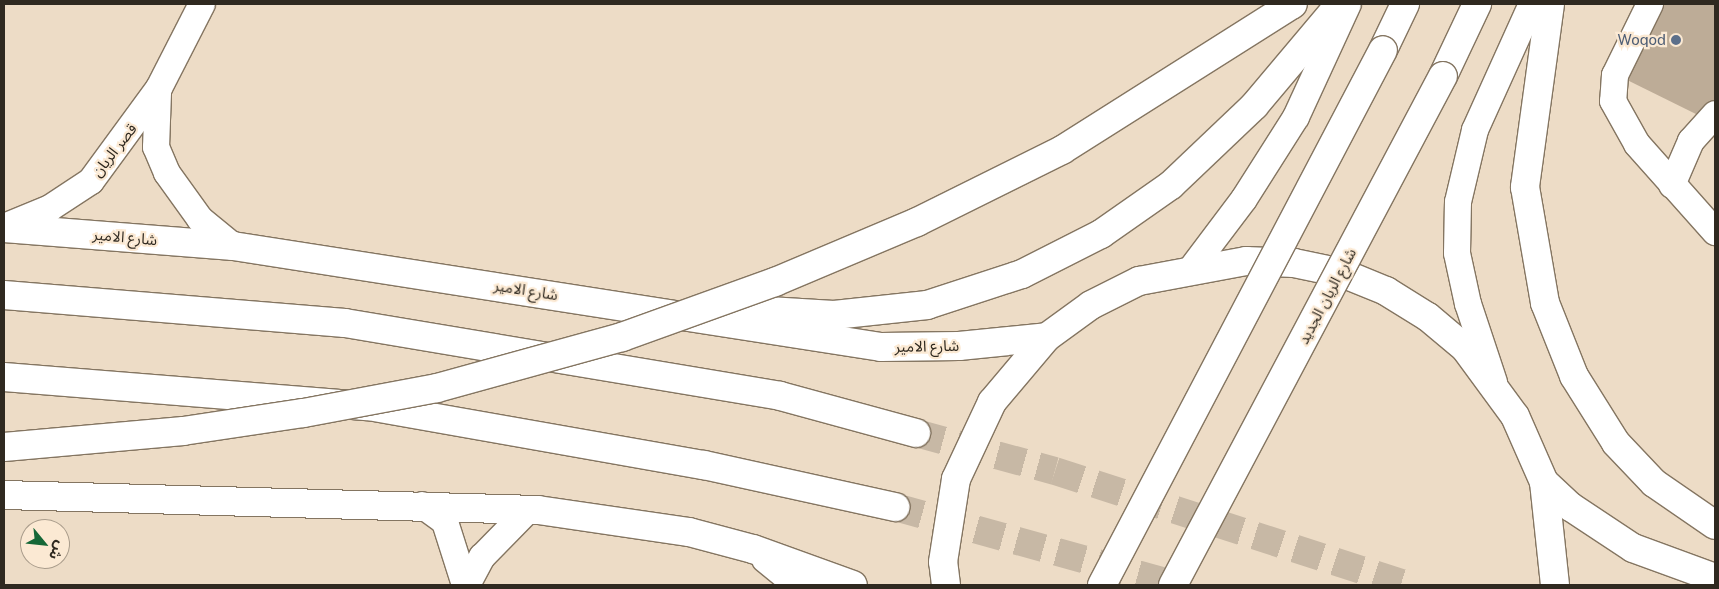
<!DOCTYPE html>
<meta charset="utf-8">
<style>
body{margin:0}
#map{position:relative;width:1719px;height:589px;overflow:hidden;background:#eddcc6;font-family:"Public Sans","Noto Sans Arabic",sans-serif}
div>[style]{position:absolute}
.building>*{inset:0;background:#bdac97}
.highway-tunnel>*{height:28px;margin-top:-14px;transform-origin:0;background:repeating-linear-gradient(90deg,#c7b8a5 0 28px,transparent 0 42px)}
.roads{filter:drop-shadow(1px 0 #847561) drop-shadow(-1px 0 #847561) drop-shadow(0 1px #847561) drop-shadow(0 -1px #847561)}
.minor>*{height:26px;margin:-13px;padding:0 13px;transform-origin:13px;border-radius:13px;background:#fff}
.major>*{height:28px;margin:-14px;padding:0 14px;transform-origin:14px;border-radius:14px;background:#fff}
.highway>*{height:28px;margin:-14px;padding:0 14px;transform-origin:14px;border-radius:14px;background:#fff}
.bridges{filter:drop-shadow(1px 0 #847561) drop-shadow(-1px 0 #847561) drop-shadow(0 1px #847561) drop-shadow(0 -1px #847561)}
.highway-bridge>*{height:28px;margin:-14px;padding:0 14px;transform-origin:14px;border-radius:14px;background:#fff}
.dots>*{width:14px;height:14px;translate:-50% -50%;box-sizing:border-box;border:2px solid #fbe9d3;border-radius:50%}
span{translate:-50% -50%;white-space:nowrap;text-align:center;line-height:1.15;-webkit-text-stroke:4.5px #fbe9d3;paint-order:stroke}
.service-label{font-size:15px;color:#4e5e75}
.right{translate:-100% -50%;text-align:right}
.street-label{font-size:15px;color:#2f2920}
.frame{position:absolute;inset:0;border:5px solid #2f2920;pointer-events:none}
.north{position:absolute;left:20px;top:519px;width:50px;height:50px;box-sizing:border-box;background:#fbe9d3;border:1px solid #a99c8b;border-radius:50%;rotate:118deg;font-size:14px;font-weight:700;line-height:20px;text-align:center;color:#2f2920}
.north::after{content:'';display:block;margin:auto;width:18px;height:22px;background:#156737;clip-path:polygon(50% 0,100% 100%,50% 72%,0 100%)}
</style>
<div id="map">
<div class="building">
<i style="clip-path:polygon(1655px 4px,1715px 4px,1715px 100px,1706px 119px,1619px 76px)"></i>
</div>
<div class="highway-tunnel">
<i style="left:916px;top:433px;width:144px;rotate:15.3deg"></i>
<i style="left:1055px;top:471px;width:370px;rotate:17.9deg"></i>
<i style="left:895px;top:507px;width:292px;rotate:15.5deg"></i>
</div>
<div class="roads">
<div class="minor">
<i style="left:1650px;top:4px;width:79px;rotate:116.2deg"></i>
<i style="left:1615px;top:75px;width:26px;rotate:94deg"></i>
<i style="left:1613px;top:101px;width:49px;rotate:60.8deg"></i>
<i style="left:1637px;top:144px;width:118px;rotate:48.4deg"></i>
<i style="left:158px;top:93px;width:54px;rotate:92.1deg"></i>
<i style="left:156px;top:147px;width:28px;rotate:67deg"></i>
<i style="left:167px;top:173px;width:57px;rotate:54.3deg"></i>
<i style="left:200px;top:219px;width:43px;rotate:39.3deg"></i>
<i style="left:1672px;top:185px;width:48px;rotate:-66.6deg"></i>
<i style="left:1691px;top:141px;width:36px;rotate:-48deg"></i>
<i style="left:4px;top:227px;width:50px;rotate:-22.4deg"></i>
<i style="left:50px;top:208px;width:49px;rotate:-33.4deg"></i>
<i style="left:91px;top:181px;width:115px;rotate:-53.8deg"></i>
<i style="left:159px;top:88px;width:94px;rotate:-62.9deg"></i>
<i style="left:1192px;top:268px;width:86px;rotate:-53deg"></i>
<i style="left:1244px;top:199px;width:97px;rotate:-57.6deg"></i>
<i style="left:1296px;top:117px;width:124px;rotate:-65.3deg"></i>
<i style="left:1494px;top:382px;width:82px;rotate:-108.4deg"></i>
<i style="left:1468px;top:304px;width:52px;rotate:-102.2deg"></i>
<i style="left:1457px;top:253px;width:51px;rotate:-88.9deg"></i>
<i style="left:1458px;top:202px;width:74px;rotate:-76.7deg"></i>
<i style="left:1475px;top:130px;width:138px;rotate:-65.7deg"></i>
<i style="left:422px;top:505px;width:29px;rotate:36deg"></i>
<i style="left:445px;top:522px;width:66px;rotate:72.4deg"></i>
<i style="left:467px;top:585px;width:32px;rotate:-62deg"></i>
<i style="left:482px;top:557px;width:63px;rotate:-45.6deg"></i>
</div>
<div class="major">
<i style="left:1550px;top:4px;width:185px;rotate:97.8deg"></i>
<i style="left:1525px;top:187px;width:118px;rotate:80.2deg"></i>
<i style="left:1545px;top:303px;width:79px;rotate:68.3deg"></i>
<i style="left:1574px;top:376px;width:79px;rotate:57.9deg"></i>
<i style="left:1616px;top:443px;width:55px;rotate:46.5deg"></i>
<i style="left:1654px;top:483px;width:74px;rotate:34.5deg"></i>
<i style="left:4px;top:228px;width:230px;rotate:4.5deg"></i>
<i style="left:233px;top:246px;width:656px;rotate:8.86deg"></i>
<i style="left:881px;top:347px;width:78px;rotate:-0.7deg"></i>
<i style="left:959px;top:346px;width:88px;rotate:-5.8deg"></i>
<i style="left:752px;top:310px;width:82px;rotate:3.5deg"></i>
<i style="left:834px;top:315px;width:94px;rotate:-6.1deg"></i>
<i style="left:927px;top:305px;width:100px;rotate:-18.1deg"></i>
<i style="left:1022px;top:274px;width:89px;rotate:-26.9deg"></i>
<i style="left:1101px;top:234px;width:85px;rotate:-35deg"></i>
<i style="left:1171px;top:185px;width:115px;rotate:-43.6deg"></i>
<i style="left:1254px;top:106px;width:133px;rotate:-49.9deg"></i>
<i style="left:1544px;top:482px;width:37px;rotate:43deg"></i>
<i style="left:1571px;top:507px;width:74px;rotate:33.5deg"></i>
<i style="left:1633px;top:548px;width:87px;rotate:20.1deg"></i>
<i style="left:4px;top:495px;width:534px;rotate:1.61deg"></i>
<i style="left:538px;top:510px;width:153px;rotate:8.3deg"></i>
<i style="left:689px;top:532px;width:66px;rotate:14.9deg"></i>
<i style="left:753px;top:549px;width:106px;rotate:19.8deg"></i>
<i style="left:766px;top:559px;width:41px;rotate:39.1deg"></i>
<i style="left:946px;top:585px;width:23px;rotate:-97deg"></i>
<i style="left:943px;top:562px;width:84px;rotate:-81.1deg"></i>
<i style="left:956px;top:479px;width:85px;rotate:-64.9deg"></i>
<i style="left:992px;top:402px;width:85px;rotate:-49.8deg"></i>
<i style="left:1047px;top:337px;width:54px;rotate:-36deg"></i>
<i style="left:1091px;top:305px;width:54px;rotate:-26.6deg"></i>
<i style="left:1139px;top:281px;width:109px;rotate:-10.6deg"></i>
<i style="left:1246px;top:261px;width:48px;rotate:2.4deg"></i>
<i style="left:1294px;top:263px;width:49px;rotate:11.8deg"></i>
<i style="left:1342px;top:273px;width:48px;rotate:22.2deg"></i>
<i style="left:1386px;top:291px;width:49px;rotate:31.8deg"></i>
<i style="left:1428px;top:317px;width:48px;rotate:40deg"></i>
<i style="left:1465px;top:348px;width:84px;rotate:53.7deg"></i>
<i style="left:1515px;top:416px;width:72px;rotate:66.3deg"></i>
<i style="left:1544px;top:482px;width:104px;rotate:83.9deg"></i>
</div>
<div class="highway">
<i style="left:1383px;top:50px;width:51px;rotate:-64.4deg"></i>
<i style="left:1443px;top:76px;width:80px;rotate:-64.7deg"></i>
<i style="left:4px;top:295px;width:342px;rotate:4.7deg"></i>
<i style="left:345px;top:323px;width:441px;rotate:9.5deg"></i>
<i style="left:780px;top:396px;width:141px;rotate:15.2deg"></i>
<i style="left:4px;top:377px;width:365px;rotate:4.6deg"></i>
<i style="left:368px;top:406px;width:341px;rotate:10deg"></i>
<i style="left:704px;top:465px;width:196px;rotate:12.4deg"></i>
</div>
</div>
<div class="bridges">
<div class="highway-bridge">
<i style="left:4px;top:447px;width:180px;rotate:-5.1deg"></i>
<i style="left:183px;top:431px;width:122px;rotate:-8.5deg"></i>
<i style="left:304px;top:413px;width:135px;rotate:-10.6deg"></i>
<i style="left:437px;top:388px;width:192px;rotate:-15.4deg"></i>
<i style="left:622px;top:337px;width:163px;rotate:-19.8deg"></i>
<i style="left:775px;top:282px;width:154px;rotate:-22.9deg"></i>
<i style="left:917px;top:222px;width:162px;rotate:-26.4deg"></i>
<i style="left:1062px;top:150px;width:273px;rotate:-32.3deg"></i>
<i style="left:1102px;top:585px;width:604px;rotate:-62.29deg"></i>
<i style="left:1173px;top:585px;width:576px;rotate:-62.06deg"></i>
</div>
</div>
<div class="dots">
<i style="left:1676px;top:40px;background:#5c6f8a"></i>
</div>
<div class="service-label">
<span class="right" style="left:1666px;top:40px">Woqod</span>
</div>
<div class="street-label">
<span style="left:114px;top:150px;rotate:-52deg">قصر الريان</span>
<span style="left:125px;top:237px;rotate:5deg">شارع الامير</span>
<span style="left:526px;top:290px;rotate:9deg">شارع الامير</span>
<span style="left:1327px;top:296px;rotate:-62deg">شارع الريان الجديد</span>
<span style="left:927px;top:346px;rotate:-1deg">شارع الامير</span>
</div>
<div class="frame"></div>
<div class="north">ش</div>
</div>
